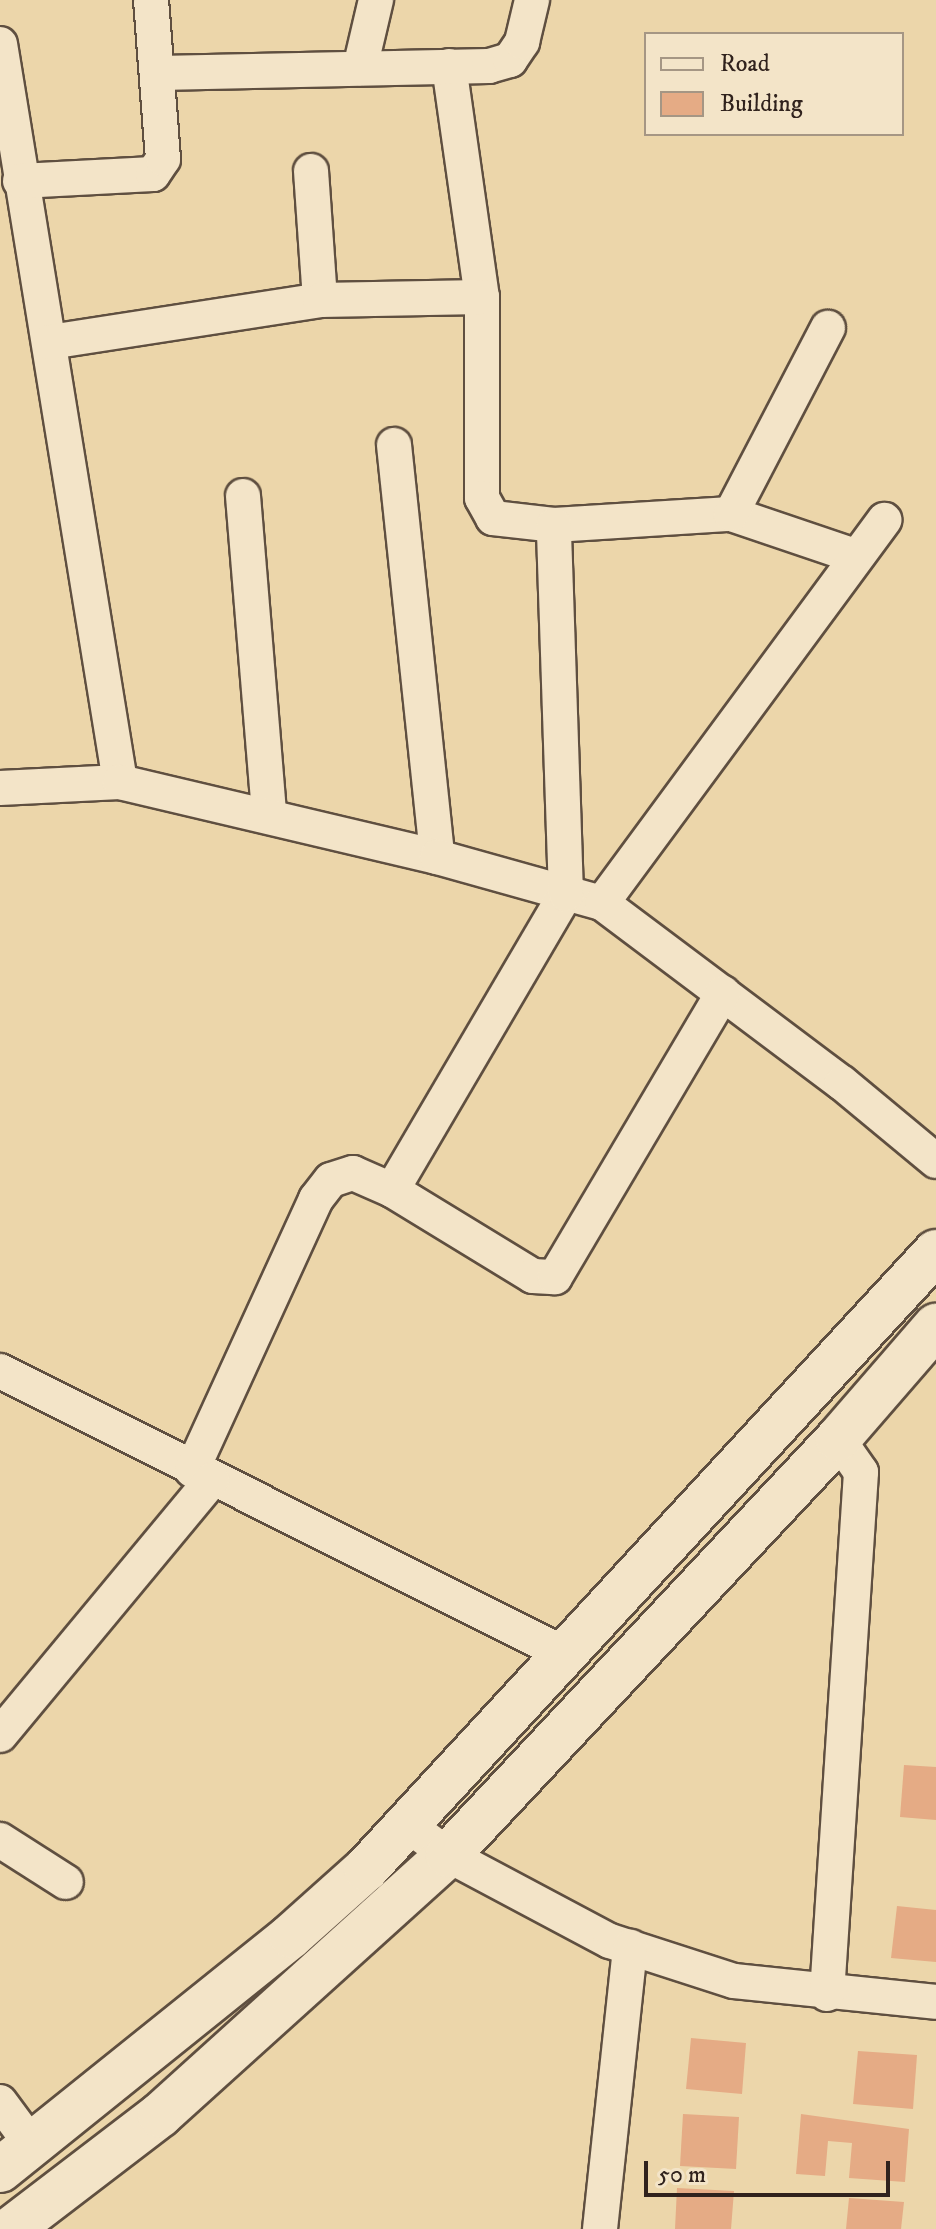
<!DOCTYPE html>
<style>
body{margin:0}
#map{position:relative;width:936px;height:2229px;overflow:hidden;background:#ecd6aa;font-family:"IM FELL DW Pica",serif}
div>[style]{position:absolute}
.building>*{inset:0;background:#e5ab85}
.roads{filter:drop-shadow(2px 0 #5f4f40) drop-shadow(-2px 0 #5f4f40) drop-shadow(0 2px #5f4f40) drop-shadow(0 -2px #5f4f40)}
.minor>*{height:34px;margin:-17px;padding:0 17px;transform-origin:17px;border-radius:17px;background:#f3e4c8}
.secondary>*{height:44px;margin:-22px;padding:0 22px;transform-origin:22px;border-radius:22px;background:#f3e4c8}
span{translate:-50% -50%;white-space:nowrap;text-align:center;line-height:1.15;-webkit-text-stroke:6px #f3e4c8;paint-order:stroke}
.legend{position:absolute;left:644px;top:32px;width:260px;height:104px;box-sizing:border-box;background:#f3e4c8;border:2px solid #a59684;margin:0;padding:10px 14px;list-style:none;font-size:24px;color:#30221d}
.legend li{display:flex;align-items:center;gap:16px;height:40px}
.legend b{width:40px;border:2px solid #a59684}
.scale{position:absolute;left:644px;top:2161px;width:246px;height:36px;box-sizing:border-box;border:4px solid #30221d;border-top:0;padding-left:10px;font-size:24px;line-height:28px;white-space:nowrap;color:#30221d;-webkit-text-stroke:6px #f3e4c8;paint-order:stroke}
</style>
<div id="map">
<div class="building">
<i style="clip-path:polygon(904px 1765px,936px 1767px,936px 1820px,900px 1817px)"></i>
<i style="clip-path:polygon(897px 1906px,936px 1910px,936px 1962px,891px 1958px)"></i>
<i style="clip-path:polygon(691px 2038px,746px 2043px,742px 2094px,686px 2089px)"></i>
<i style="clip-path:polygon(858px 2051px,917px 2055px,913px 2109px,853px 2104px)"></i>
<i style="clip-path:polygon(683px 2114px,739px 2117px,736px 2169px,680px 2166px)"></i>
<i style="clip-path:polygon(801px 2114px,909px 2129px,905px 2182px,849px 2178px,852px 2143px,828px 2141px,825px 2176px,796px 2174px)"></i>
<i style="clip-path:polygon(677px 2188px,734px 2191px,731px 2229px,675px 2229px)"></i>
<i style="clip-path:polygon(849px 2198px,904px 2202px,901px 2229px,846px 2229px)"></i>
</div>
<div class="roads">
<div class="minor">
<i style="left:0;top:44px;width:748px;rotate:80.76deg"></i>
<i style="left:449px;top:66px;width:233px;rotate:81.9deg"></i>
<i style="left:482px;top:297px;width:201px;rotate:90deg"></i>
<i style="left:482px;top:498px;width:23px;rotate:61deg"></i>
<i style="left:493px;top:518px;width:61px;rotate:6.5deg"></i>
<i style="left:554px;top:525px;width:177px;rotate:-3.6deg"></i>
<i style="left:731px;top:514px;width:131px;rotate:18.7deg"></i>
<i style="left:360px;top:68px;width:70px;rotate:-76.8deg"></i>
<i style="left:159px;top:73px;width:330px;rotate:-1.2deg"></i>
<i style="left:489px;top:66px;width:22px;rotate:-16deg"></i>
<i style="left:510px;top:60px;width:22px;rotate:-56deg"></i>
<i style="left:522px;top:42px;width:43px;rotate:-76.6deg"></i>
<i style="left:311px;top:171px;width:129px;rotate:86deg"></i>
<i style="left:20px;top:181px;width:133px;rotate:-3deg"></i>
<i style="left:153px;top:174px;width:18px;rotate:-56deg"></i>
<i style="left:163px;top:159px;width:159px;rotate:-94.3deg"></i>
<i style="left:50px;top:342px;width:273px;rotate:-8.8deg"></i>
<i style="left:320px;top:300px;width:162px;rotate:-1.1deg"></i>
<i style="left:394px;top:445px;width:414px;rotate:84deg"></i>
<i style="left:243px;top:496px;width:320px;rotate:85.3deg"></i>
<i style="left:731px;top:514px;width:210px;rotate:-62.5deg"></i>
<i style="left:0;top:788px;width:120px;rotate:-2.9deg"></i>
<i style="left:120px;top:782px;width:326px;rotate:13.3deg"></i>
<i style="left:437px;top:857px;width:171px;rotate:15.6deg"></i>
<i style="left:602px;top:903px;width:300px;rotate:36.9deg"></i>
<i style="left:842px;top:1083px;width:122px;rotate:39.7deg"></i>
<i style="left:602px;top:903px;width:476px;rotate:-53.6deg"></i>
<i style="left:392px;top:1190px;width:343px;rotate:-59.6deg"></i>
<i style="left:566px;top:894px;width:369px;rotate:-91.9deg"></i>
<i style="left:0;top:1371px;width:634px;rotate:26.61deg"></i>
<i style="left:192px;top:1470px;width:298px;rotate:-65.4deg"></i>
<i style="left:316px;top:1199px;width:24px;rotate:-52deg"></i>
<i style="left:331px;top:1180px;width:23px;rotate:-18deg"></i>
<i style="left:353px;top:1173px;width:43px;rotate:23.6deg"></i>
<i style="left:392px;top:1190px;width:165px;rotate:31.4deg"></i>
<i style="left:533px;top:1276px;width:22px;rotate:3deg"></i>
<i style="left:555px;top:1277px;width:330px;rotate:-59.4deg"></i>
<i style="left:0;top:1735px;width:332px;rotate:-50.3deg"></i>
<i style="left:409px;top:1826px;width:49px;rotate:36.6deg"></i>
<i style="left:448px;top:1855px;width:183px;rotate:28deg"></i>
<i style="left:610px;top:1941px;width:130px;rotate:17.9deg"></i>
<i style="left:734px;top:1981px;width:203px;rotate:5.9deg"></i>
<i style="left:0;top:1840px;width:78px;rotate:32.5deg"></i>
<i style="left:827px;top:1994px;width:523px;rotate:-86.27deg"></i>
<i style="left:861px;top:1472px;width:40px;rotate:-124.9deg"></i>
<i style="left:0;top:2102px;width:52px;rotate:53.6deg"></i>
<i style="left:600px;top:2229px;width:284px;rotate:-83.9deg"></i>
</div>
<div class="secondary">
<i style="left:0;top:2170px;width:373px;rotate:-38.8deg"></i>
<i style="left:291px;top:1936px;width:101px;rotate:-41.8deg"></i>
<i style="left:366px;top:1869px;width:840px;rotate:-47.27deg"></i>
<i style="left:11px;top:2229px;width:188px;rotate:-37.4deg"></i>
<i style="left:160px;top:2115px;width:388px;rotate:-42.1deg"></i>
<i style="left:448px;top:1855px;width:570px;rotate:-46.85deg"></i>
<i style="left:838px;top:1439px;width:150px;rotate:-49.1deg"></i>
</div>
</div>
<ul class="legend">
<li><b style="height:10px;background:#f3e4c8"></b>Road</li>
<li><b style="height:22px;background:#e5ab85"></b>Building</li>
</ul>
<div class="scale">50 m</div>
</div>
